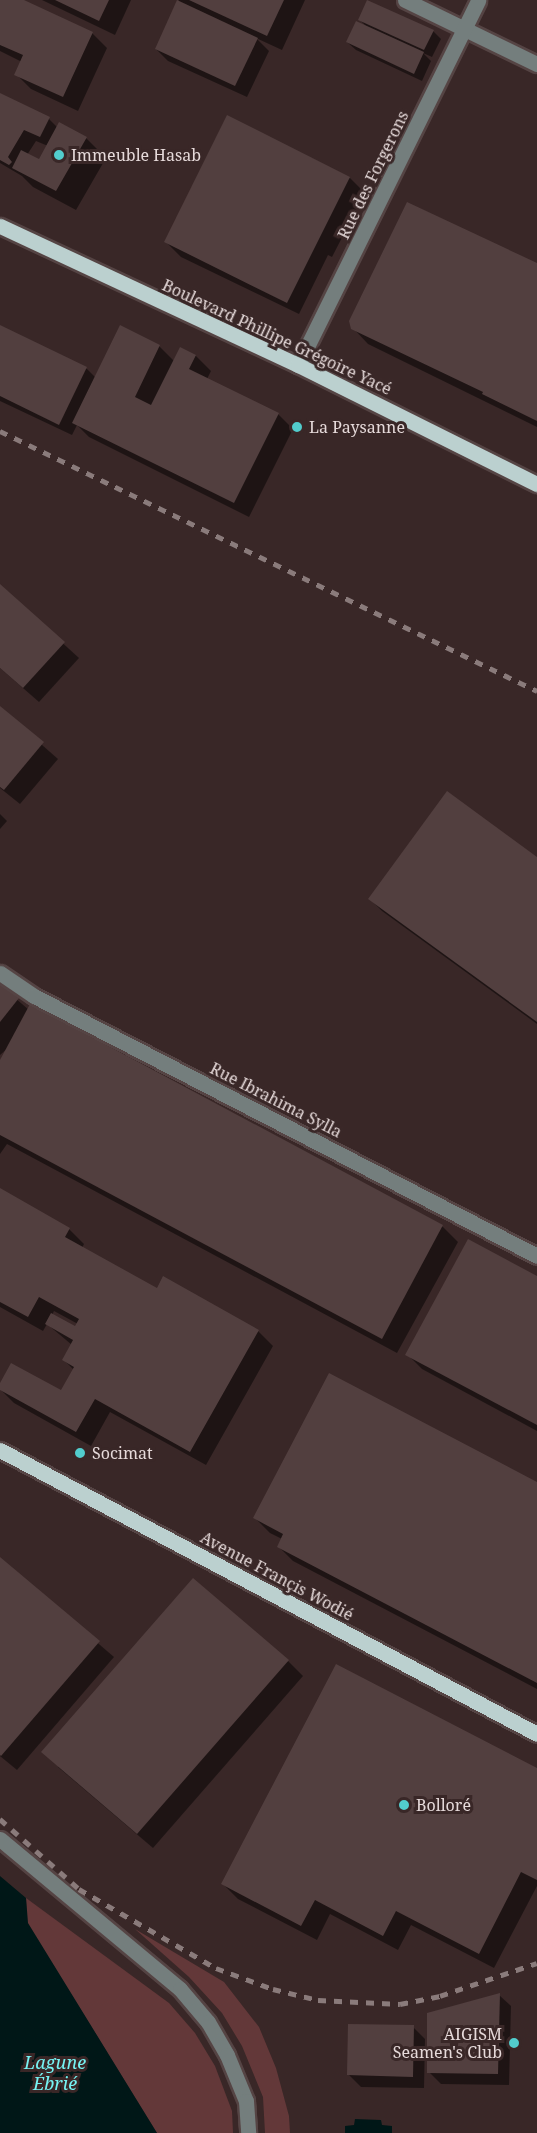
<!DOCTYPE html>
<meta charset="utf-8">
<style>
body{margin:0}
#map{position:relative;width:537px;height:2133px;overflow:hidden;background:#392727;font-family:"Noto Serif",serif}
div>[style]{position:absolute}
.green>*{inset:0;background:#633839}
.water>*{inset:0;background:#001717}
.shadow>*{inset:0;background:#0007}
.building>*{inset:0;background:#523f3f}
.roads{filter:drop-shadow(2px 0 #544) drop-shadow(-2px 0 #544) drop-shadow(0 2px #544) drop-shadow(0 -2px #544)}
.minor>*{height:15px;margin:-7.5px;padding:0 7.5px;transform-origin:7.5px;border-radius:7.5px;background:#747e7d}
.major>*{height:15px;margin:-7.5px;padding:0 7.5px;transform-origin:7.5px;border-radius:7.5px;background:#bbd0cf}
.rail>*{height:4.5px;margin-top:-2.25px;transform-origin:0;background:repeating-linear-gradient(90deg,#8a7b7b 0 8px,transparent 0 16px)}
.dots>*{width:16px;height:16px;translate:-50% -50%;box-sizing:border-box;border:3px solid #392727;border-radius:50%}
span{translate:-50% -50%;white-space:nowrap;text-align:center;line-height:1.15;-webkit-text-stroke:6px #392727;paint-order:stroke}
.poi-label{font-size:16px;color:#e6dada}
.left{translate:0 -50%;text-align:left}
.right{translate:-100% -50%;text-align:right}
.street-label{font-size:16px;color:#e6dada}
.water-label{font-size:18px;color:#76f3f3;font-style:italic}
</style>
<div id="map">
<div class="green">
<i style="clip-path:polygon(26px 1898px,169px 2003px,195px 2033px,215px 2066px,232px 2111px,233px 2133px,157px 2133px,27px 1923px)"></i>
<i style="clip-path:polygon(135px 1929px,224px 1982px,259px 2027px,276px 2068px,289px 2116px,290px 2133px,265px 2133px,263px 2097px,242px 2046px,222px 2013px,189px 1977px)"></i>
</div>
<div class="water">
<i style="clip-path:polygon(0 1876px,26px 1898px,28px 1923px,157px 2133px,0 2133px)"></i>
<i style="clip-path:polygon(355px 2119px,381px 2120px,382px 2125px,392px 2126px,392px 2133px,345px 2133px,345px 2126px,354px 2125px)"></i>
</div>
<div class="shadow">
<i style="clip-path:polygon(0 0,20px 0,92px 33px,107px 48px,78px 111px,31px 89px,16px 74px,22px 62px,0 51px)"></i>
<i style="clip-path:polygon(42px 0,131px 0,115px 35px)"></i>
<i style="clip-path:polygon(179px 0,305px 0,282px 50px,256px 38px,269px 51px,247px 97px,168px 61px,156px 49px)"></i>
<i style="clip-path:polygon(360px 20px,433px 31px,441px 39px,432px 57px,423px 53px,431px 61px,422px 81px,356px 50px,347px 42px,367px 27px)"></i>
<i style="clip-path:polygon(evenodd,0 94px,49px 119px,58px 128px,86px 138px,106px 158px,76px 210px,33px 187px,22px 176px,0 163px,0 94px,36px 141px,48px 146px,40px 161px,27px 155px,36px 141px)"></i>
<i style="clip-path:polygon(350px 178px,365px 193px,332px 257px,328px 255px,299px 314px,181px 257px,166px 242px)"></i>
<i style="clip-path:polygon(537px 264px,537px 427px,368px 344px,353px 328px)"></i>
<i style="clip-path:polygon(0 327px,87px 369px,96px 378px,121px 327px,159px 346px,175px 362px,181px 349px,196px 356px,211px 371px,207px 379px,278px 414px,293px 429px,249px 517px,89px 437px,77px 425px,72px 435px,0 401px)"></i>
<i style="clip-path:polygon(0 586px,79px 658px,39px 702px,0 668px)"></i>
<i style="clip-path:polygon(0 708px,58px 759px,20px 804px,0 788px)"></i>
<i style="clip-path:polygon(0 814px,7px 821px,0 829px)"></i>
<i style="clip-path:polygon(537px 858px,537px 1024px,382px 911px,370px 899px)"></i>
<i style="clip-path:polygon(0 985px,29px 1010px,31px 1006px,443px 1227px,458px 1242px,397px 1353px,7px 1144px,0 1154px,0 1063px,8px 1048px,0 1055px)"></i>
<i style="clip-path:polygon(evenodd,0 1190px,69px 1229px,84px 1244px,82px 1248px,157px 1290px,258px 1331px,273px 1346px,206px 1465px,110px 1412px,91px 1446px,14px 1403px,0 1389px,0 1386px,62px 1392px,74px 1370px,63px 1359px,72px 1345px,47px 1324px,43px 1331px,0 1307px,0 1190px,54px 1311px,78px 1324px,75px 1328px,52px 1315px,54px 1311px)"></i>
<i style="clip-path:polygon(537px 1277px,537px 1431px,422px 1369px,407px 1354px)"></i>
<i style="clip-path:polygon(537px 1484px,537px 1689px,293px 1561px,278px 1546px,282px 1539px,270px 1533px,255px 1518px)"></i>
<i style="clip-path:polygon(0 1559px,114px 1657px,17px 1770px,0 1756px)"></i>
<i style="clip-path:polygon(288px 1661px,303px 1676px,153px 1848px,58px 1767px)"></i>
<i style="clip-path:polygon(537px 1770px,537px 1886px,494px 1968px,411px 1925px,398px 1950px,330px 1914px,317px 1940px,238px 1899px,223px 1884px)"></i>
<i style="clip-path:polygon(499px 1995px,511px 2006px,509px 2085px,441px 2084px,429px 2072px)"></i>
<i style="clip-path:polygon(413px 2027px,425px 2039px,424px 2088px,361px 2087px,349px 2075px)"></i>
</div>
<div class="building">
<i style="clip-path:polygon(0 0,24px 0,93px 32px,63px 97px,14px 75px,23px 55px,0 45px)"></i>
<i style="clip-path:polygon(55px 0,109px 0,99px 21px)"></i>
<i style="clip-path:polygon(177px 0,258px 38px,235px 86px,155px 49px)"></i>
<i style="clip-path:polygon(189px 0,284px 0,267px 36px)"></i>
<i style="clip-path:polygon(367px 0,434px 30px,424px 50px,358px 20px)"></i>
<i style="clip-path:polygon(356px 21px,424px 52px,414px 74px,346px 42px)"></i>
<i style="clip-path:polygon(0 93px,50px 117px,40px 137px,24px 130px,8px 157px,12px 162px,9px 165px,0 160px)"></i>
<i style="clip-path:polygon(227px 115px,350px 177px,287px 303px,164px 242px)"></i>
<i style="clip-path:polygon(59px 122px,87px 137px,56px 191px,12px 168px,21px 150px,39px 159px)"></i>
<i style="clip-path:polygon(407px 202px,537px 263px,537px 421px,482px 394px,483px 392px,351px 329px,349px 321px)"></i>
<i style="clip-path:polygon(0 325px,87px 367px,59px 425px,0 396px)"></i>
<i style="clip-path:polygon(120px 325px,160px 345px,135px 397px,151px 405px,180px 347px,196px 355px,189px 369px,279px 413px,234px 503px,72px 423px)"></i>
<i style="clip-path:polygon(0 584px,65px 642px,23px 688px,0 668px)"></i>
<i style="clip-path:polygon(0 706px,44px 742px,4px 790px,0 787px)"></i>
<i style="clip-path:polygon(447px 791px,537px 857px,537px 1022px,368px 899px)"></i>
<i style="clip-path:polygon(0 983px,19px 998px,0 1022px)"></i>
<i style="clip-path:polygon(30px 1004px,443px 1225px,382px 1339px,0 1135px,0 1060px)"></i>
<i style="clip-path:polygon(0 1188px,70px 1228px,65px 1237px,157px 1288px,163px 1276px,259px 1330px,190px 1452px,95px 1399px,76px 1432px,0 1390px,0 1383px,11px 1363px,61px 1390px,74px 1367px,62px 1360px,73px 1340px,45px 1324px,51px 1313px,75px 1326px,79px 1319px,39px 1297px,28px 1317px,0 1302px)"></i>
<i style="clip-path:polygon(468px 1239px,537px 1276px,537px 1425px,405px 1355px)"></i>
<i style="clip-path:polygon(329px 1373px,537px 1482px,537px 1683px,277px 1547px,283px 1534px,253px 1518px)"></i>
<i style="clip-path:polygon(0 1557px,100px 1641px,1px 1756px,0 1755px)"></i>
<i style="clip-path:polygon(193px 1578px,289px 1660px,137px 1834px,41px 1752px)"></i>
<i style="clip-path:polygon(336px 1664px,537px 1768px,537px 1880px,521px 1872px,479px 1954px,396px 1911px,383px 1936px,315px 1900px,301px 1926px,221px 1884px)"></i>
<i style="clip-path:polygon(500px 1993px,498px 2074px,427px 2073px,427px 2013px)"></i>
<i style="clip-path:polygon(348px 2024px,414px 2025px,413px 2077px,347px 2075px)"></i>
</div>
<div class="roads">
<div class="minor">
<i style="left:405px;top:0;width:147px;rotate:25.9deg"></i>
<i style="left:298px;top:365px;width:407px;rotate:-63.7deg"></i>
<i style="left:0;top:973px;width:41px;rotate:34.1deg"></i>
<i style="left:34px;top:996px;width:566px;rotate:27.33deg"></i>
<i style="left:0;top:1839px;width:234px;rotate:39.8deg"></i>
<i style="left:180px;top:1989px;width:43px;rotate:49.7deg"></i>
<i style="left:208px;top:2022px;width:38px;rotate:60deg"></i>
<i style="left:227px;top:2055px;width:50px;rotate:67.6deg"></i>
<i style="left:246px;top:2101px;width:32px;rotate:86deg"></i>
</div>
<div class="major">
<i style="left:0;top:226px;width:329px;rotate:25deg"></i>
<i style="left:298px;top:365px;width:267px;rotate:26.5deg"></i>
<i style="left:0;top:1450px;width:607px;rotate:27.87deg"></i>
</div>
</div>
<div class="rail">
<i style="left:0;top:431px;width:597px;rotate:25.83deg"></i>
<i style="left:0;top:1819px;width:106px;rotate:41.5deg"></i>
<i style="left:79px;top:1889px;width:158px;rotate:30deg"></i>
<i style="left:216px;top:1968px;width:61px;rotate:20.2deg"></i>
<i style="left:273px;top:1989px;width:46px;rotate:13.7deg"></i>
<i style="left:318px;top:2000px;width:82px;rotate:2.8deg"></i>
<i style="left:400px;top:2004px;width:41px;rotate:-11.3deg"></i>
<i style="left:440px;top:1996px;width:102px;rotate:-18.8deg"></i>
</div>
<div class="dots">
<i style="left:59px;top:155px;background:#52cdcd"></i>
<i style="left:297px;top:427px;background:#52cdcd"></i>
<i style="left:80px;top:1453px;background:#52cdcd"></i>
<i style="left:404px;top:1805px;background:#52cdcd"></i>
<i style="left:514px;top:2043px;background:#52cdcd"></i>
</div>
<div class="poi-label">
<span class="left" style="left:71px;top:155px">Immeuble Hasab</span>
<span class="left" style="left:309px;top:427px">La Paysanne</span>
<span class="left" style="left:92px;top:1453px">Socimat</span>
<span class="left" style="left:416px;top:1805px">Bolloré</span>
<span class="right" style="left:502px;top:2043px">AIGISM<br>Seamen's Club</span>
</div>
<div class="street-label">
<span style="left:373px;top:175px;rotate:-64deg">Rue des Forgerons</span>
<span style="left:277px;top:337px;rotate:25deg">Boulevard Phillipe Grégoire Yacé</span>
<span style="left:276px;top:1100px;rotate:27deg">Rue Ibrahima Sylla</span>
<span style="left:277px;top:1576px;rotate:28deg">Avenue Françis Wodié</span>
</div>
<div class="water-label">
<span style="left:55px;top:2073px">Lagune<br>Ébrié</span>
</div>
</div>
